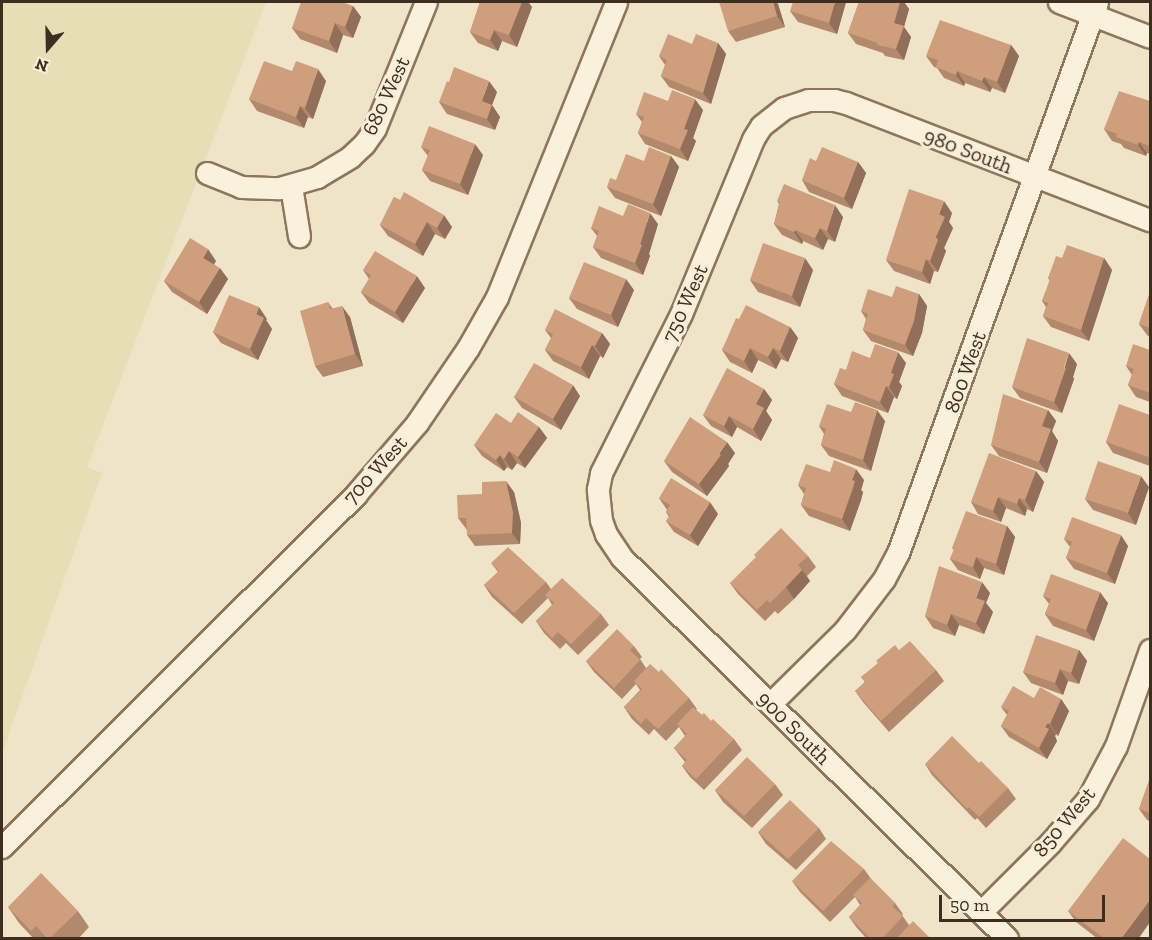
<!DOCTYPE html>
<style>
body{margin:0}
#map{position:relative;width:1152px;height:940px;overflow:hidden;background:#f0e4c8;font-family:"Zilla Slab",serif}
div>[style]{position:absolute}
.farmland>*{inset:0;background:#e6deb5}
.roads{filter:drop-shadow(2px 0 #8d765c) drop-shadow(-2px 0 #8d765c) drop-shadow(0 2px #8d765c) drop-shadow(0 -2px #8d765c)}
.minor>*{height:21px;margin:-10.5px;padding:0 10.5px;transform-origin:10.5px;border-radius:10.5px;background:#faf1dc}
.wall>*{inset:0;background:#b2896c}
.shaded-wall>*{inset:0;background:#916f58}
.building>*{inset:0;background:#cf9f7d}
span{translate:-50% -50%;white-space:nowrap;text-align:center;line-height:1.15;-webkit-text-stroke:6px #f7eed8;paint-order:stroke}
.street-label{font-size:21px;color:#3d2e20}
.frame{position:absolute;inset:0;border:3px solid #3d2e20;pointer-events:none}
.north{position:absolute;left:18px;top:18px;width:60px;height:60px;-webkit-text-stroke:4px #f7eed8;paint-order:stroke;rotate:200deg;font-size:16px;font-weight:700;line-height:24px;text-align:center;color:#3d2e20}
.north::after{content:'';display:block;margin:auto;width:21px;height:27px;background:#3d2e20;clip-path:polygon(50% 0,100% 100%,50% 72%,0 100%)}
.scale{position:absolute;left:939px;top:895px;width:166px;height:27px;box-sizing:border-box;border:3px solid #3d2e20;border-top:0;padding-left:8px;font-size:18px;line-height:21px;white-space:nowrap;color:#3d2e20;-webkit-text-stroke:4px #f7eed8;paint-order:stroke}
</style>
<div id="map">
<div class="farmland">
<i style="clip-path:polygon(2px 2px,266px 2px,87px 467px,102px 473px,2px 753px)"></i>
</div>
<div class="roads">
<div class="minor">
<i style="left:1059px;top:2px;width:97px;rotate:21deg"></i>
<i style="left:207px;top:173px;width:37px;rotate:22deg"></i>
<i style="left:241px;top:187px;width:38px;rotate:2deg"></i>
<i style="left:279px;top:188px;width:40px;rotate:-16deg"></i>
<i style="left:317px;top:177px;width:39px;rotate:-31deg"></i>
<i style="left:350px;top:157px;width:19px;rotate:-43deg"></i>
<i style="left:364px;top:144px;width:19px;rotate:-55deg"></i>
<i style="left:375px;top:128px;width:136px;rotate:-68deg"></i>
<i style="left:291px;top:186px;width:51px;rotate:80.9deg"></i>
<i style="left:770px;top:704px;width:105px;rotate:-44.6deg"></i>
<i style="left:845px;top:630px;width:64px;rotate:-52.6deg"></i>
<i style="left:884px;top:579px;width:30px;rotate:-62deg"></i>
<i style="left:898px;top:553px;width:586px;rotate:-70.14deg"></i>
<i style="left:2px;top:847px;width:500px;rotate:-44.9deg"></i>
<i style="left:356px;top:494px;width:94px;rotate:-49.3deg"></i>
<i style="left:417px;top:423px;width:91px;rotate:-55.8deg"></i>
<i style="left:468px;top:348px;width:59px;rotate:-60.4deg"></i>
<i style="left:497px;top:297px;width:318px;rotate:-68deg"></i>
<i style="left:981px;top:912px;width:98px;rotate:-45deg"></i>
<i style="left:1050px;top:843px;width:58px;rotate:-49.2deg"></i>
<i style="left:1088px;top:799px;width:60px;rotate:-62.2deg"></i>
<i style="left:1116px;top:746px;width:102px;rotate:-70.5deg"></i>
<i style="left:1007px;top:938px;width:541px;rotate:-135.37deg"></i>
<i style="left:622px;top:558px;width:29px;rotate:-124deg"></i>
<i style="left:606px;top:534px;width:15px;rotate:-110deg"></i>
<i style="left:601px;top:520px;width:31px;rotate:-96deg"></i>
<i style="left:598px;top:489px;width:16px;rotate:-79deg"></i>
<i style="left:601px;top:473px;width:178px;rotate:-63.3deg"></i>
<i style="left:681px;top:314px;width:189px;rotate:-67.6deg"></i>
<i style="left:753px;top:139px;width:15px;rotate:-58deg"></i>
<i style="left:761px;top:126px;width:29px;rotate:-38deg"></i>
<i style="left:784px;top:108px;width:25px;rotate:-18deg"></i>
<i style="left:808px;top:100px;width:26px"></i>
<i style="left:834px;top:100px;width:12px;rotate:14deg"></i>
<i style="left:846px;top:103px;width:326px;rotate:21.1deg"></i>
</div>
</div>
<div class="wall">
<i style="clip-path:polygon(480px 2px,528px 2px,532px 7px,517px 47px,502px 41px,498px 51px,478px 43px,470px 32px)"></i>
<i style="clip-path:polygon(846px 2px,837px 34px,798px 22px,790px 11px)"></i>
<i style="clip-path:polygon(859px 2px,904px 2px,909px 9px,904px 27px,911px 37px,904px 60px,885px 56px,883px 53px,856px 44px,848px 33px)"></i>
<i style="clip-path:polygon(778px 4px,785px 27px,736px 42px,728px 31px)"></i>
<i style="clip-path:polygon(353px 6px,361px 17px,353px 38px,343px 35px,337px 53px,300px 39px,292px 28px)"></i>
<i style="clip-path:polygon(718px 43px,726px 54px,711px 104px,669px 87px,661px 76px,665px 65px,659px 56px,692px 44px)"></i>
<i style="clip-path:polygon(1011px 45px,1019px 56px,1005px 93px,992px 88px,990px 92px,965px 83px,964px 86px,944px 78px,937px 68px,934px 67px,926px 56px)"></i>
<i style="clip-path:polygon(292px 71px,326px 81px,313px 119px,308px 117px,304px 128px,257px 111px,249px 99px)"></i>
<i style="clip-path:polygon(497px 92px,492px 105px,500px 117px,495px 130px,447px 114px,439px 102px)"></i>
<i style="clip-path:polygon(668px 101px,703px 110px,693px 138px,696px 141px,688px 161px,645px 144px,638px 133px,642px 122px,636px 114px)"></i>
<i style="clip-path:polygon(1150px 101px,1150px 154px,1147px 153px,1146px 156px,1124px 148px,1121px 144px,1112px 141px,1104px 129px)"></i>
<i style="clip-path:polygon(421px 147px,483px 155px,468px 195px,430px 181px,422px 170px,428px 156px)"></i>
<i style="clip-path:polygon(671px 156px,679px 167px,661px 216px,615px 198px,607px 187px,644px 161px)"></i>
<i style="clip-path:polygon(816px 161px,858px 162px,866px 173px,852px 209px,809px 192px,802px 180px)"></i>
<i style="clip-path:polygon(394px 197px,452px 227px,445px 239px,435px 234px,423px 256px,388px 236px,380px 225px)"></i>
<i style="clip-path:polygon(777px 201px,843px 217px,835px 242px,828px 239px,823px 250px,803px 241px,802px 244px,782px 235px,774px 224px,779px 204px)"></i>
<i style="clip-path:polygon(952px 213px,949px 222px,953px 228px,944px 248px,946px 251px,938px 272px,934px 271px,930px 284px,894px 271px,886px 260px)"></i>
<i style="clip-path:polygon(623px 216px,658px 224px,649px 254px,650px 256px,643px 275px,601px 258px,593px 247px,597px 236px,591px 228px)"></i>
<i style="clip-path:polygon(1062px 258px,1104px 258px,1112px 270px,1089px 341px,1051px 327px,1043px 316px,1046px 307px,1042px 301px,1050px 281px,1048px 278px)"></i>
<i style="clip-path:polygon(216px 261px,214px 264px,228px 279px,207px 314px,172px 292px,164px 281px)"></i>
<i style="clip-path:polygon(363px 270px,425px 288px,403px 323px,369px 303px,361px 292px,369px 279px)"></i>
<i style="clip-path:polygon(813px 270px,800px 307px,758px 292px,750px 280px)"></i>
<i style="clip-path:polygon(634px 290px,618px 327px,577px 309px,569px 298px)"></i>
<i style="clip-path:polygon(1150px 292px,1150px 337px,1147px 335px,1139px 324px)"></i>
<i style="clip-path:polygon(919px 294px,927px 306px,922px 333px,913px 356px,871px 341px,863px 330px,866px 319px,861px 311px,892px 297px)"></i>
<i style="clip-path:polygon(328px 302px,333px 309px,350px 317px,363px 366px,323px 377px,315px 366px)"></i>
<i style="clip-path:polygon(267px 319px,266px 320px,272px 329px,258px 360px,221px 343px,213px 332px)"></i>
<i style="clip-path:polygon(739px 319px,790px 327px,798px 338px,788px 362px,781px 359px,776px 369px,758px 360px,752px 373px,730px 362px,722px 350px)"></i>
<i style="clip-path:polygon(545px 330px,602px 333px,610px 344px,603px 358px,600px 356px,589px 379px,553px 361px,545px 350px,551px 338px)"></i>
<i style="clip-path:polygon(1150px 350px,1150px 402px,1136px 397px,1128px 385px,1132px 375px,1126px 366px)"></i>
<i style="clip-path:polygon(870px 358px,906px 363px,899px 382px,902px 386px,897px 399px,894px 397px,888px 413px,842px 396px,834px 384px,846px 370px)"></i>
<i style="clip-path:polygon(1077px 364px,1073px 377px,1074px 379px,1062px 413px,1020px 398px,1012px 387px)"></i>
<i style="clip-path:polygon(764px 389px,772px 400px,766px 411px,772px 420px,761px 441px,737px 427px,732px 437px,711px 426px,703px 415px)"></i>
<i style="clip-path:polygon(580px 396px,561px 430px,522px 408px,514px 397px)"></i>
<i style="clip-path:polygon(1048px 410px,1056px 421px,1052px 431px,1058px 441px,1047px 473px,999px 456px,991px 445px)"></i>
<i style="clip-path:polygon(851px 412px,885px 421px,871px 471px,829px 456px,821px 445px,824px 434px,819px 426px)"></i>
<i style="clip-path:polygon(1150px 415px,1150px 466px,1113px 453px,1106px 442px)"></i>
<i style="clip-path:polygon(511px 423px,539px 427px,547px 438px,525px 468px,517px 463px,512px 470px,507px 467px,504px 471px,482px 456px,474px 445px)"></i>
<i style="clip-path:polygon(735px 453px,728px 464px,729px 466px,707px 496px,672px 472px,664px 461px)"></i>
<i style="clip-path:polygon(1036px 471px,1044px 482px,1033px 512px,1027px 509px,1025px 516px,1006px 508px,1001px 522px,978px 514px,971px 502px)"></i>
<i style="clip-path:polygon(830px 472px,864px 480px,861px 490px,863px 492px,861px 500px,850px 531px,809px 516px,801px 505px,804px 494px,798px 485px)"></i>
<i style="clip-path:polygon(1149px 487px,1136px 525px,1093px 510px,1085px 499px)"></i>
<i style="clip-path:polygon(514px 492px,521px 523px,520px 544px,475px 546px,467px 535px,467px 530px,458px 518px)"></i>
<i style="clip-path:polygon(659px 498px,718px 514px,698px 546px,674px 532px,666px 521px,669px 517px,666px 512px,667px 510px)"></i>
<i style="clip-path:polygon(1007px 526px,1015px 537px,1004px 575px,984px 568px,980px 579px,958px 570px,950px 559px,954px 550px,952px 548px)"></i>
<i style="clip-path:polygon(1064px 539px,1128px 546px,1115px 584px,1074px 569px,1066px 558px,1070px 547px)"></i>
<i style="clip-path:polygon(808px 556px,816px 567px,807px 576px,810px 581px,794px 599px,778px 614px,775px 611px,765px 621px,738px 594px,730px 583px)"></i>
<i style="clip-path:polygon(491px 563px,546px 582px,551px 589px,601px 614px,609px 625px,578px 655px,566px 643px,560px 649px,544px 633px,536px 621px,552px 605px,548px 598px,522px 624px,492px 597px,484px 585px,498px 572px)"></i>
<i style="clip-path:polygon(990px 593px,986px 603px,993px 612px,984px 634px,959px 625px,955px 636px,933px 628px,925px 616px)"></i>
<i style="clip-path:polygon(1043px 596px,1108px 603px,1094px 641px,1053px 626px,1045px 614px,1049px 604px)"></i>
<i style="clip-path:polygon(634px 646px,642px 657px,640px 659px,646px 668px,689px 698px,697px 709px,696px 710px,702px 715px,711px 721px,734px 739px,742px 750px,704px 790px,690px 777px,682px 766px,685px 762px,674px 748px,685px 736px,679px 727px,666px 741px,654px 729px,649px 735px,632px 719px,624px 707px,640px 690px,636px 684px,622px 699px,594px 672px,586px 661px)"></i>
<i style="clip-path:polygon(899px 650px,936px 670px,944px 681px,889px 732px,863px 702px,855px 691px,865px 682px,861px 677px)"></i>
<i style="clip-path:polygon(1079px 650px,1087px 661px,1079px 684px,1068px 681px,1063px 695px,1031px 683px,1023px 672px)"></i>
<i style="clip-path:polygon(1034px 698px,1061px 699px,1069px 711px,1058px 736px,1056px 734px,1055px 736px,1057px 741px,1047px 759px,1009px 737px,1001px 726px,1007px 715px,1001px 707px)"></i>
<i style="clip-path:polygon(925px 764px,1008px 788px,1016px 799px,986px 828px,977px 818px,975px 820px,932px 775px)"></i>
<i style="clip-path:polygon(1150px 778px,1150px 821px,1147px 820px,1139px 809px)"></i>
<i style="clip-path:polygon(775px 784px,783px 795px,752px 828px,723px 802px,715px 790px)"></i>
<i style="clip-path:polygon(819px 828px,826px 839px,796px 870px,766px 844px,758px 832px)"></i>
<i style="clip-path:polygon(1150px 859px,1150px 922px,1138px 939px,1098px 939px,1076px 922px,1068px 911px)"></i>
<i style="clip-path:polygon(864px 869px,872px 880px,895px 903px,903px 914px,902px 915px,909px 925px,931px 939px,867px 939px,857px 928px,849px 917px,860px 905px,855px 897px,830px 922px,800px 892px,792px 881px)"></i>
<i style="clip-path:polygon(8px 907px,78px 911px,89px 927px,78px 939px,34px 939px,19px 923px)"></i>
</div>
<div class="shaded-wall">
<i style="clip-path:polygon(522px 2px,528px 2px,532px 7px,517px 47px,509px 35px)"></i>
<i style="clip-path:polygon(773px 2px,776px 2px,778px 4px,785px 27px,777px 16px)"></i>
<i style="clip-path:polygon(835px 2px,846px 2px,837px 34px,829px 23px)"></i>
<i style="clip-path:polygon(900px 2px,904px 2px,909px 9px,904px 27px,911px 37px,904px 60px,896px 49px,894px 23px)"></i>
<i style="clip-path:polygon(353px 6px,361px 17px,353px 38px,345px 27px)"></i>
<i style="clip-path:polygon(335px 23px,343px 35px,337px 53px,329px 41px)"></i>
<i style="clip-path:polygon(494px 30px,502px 41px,498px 51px,490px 40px)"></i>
<i style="clip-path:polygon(718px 43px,726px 54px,711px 104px,703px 93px)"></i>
<i style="clip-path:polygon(1011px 45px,1019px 56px,1005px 93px,997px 82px)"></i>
<i style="clip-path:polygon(318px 69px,326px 81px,313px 119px,305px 108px)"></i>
<i style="clip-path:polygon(957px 71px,965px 83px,964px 86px,956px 75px)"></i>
<i style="clip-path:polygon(984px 77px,992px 88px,990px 92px,982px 81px)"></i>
<i style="clip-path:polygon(489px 81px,497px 92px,492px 105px,500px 117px,495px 130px,487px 119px,482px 101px)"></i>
<i style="clip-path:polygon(695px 99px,703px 110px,693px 138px,696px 141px,688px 161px,680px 149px,684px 129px)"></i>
<i style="clip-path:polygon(300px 106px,308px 117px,304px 128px,296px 117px)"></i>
<i style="clip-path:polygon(1139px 142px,1147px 153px,1146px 156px,1138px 145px)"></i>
<i style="clip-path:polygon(475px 144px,483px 155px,468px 195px,460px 184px)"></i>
<i style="clip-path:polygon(671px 156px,679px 167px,661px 216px,653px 204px)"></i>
<i style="clip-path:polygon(858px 162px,866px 173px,852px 209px,844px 198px)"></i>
<i style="clip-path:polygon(944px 201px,952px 213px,949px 222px,953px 228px,944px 248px,946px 251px,938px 272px,930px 261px,939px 214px)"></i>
<i style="clip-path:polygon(835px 205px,843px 217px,835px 242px,827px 231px)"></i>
<i style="clip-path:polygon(650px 213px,658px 224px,649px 254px,650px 256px,643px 275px,635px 263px)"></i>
<i style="clip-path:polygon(444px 215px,452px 227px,445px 239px,437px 228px)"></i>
<i style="clip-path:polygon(427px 222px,435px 234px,423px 256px,415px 244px)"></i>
<i style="clip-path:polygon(820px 228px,828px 239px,823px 250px,815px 238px)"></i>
<i style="clip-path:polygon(795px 230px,803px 241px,802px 244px,794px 232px)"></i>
<i style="clip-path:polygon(208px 249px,216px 261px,211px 269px,203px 258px)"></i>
<i style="clip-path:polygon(805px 258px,813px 270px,800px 307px,792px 296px)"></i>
<i style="clip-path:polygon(1104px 258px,1112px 270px,1089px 341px,1081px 330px)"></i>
<i style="clip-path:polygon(926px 259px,934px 271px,930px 284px,922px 272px)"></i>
<i style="clip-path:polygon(220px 268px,228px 279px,207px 314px,199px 302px)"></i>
<i style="clip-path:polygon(417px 276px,425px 288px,403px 323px,395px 312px)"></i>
<i style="clip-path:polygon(626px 279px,634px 290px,618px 327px,611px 315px)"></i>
<i style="clip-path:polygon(919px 294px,927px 306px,922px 333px,913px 356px,905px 345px)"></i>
<i style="clip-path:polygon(342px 306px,350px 317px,363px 366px,355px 354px)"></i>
<i style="clip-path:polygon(259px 307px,267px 319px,266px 320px,272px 329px,258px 360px,250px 349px,256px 314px)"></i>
<i style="clip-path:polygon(790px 327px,798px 338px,788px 362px,780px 351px)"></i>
<i style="clip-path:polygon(602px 333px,610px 344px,603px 358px,595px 346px)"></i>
<i style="clip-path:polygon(592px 345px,600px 356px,589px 379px,581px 367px)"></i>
<i style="clip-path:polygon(750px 348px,758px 360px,752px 373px,744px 361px)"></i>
<i style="clip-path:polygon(773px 348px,781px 359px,776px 369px,768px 357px)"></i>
<i style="clip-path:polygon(898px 352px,906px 363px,899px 382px,902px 386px,897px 399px,889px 387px,891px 373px)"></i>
<i style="clip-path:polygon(1069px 353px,1077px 364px,1073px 377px,1074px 379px,1062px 413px,1054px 402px)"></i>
<i style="clip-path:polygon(573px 385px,580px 396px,561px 430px,553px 419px)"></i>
<i style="clip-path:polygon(886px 386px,894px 397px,888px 413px,880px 402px)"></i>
<i style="clip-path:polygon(764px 389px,772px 400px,766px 411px,772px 420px,761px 441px,753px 429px,756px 404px)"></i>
<i style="clip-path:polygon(877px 410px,885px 421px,871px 471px,863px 460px)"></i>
<i style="clip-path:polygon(1048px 410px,1056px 421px,1052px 431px,1058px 441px,1047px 473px,1039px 462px,1042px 426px)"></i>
<i style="clip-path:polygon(729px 416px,737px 427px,732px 437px,724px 426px)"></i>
<i style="clip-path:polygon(539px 427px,547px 438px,525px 468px,518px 457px)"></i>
<i style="clip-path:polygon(727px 442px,735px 453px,728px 464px,729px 466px,707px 496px,699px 484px)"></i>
<i style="clip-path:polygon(509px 451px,517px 463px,512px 470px,504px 459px)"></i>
<i style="clip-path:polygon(500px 455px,507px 467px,504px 471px,496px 460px)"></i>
<i style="clip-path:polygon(856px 469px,864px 480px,861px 490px,863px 492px,861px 500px,850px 531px,842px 519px,852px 480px)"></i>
<i style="clip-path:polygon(1036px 471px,1044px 482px,1033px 512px,1025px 500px)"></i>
<i style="clip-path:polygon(1141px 476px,1149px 487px,1136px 525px,1128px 513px)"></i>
<i style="clip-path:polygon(506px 481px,514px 492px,521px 523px,520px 544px,512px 533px)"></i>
<i style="clip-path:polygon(998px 497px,1006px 508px,1001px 522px,993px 511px)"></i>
<i style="clip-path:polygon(1019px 498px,1027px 509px,1025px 516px,1017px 504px)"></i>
<i style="clip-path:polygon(710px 502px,718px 514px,698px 546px,690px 535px)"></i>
<i style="clip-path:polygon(1007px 526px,1015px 537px,1004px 575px,996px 564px)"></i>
<i style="clip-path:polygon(1121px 535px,1128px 546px,1115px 584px,1107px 573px)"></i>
<i style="clip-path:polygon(976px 557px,984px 568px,980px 579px,973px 567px)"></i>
<i style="clip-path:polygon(802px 570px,810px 581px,794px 599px,786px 587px)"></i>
<i style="clip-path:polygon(982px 582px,990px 593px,986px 603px,993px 612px,984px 634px,976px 623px,976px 598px)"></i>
<i style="clip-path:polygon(1100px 592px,1108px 603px,1094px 641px,1086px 630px)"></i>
<i style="clip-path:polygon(951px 614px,959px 625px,955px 636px,947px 625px)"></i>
<i style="clip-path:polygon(1079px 650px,1087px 661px,1079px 684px,1071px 673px)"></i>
<i style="clip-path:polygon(1060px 669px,1068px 681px,1063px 695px,1055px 683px)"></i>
<i style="clip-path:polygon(1061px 699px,1069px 711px,1058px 736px,1050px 724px)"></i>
<i style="clip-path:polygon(1048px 723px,1056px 734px,1055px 736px,1057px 741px,1047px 759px,1039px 748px,1045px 727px)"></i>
<i style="clip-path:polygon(1150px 900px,1150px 922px,1138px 939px,1121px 939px)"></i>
</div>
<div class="building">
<i style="clip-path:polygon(301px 2px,342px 2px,353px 6px,345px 27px,335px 23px,329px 41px,292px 28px)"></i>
<i style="clip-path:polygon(480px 2px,522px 2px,509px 35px,494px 30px,490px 40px,470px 32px)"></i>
<i style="clip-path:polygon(719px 2px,773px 2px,777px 16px,728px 31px)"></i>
<i style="clip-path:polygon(793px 2px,835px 2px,829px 23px,790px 11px)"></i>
<i style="clip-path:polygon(859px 2px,900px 2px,894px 23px,904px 26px,896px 49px,877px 45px,878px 43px,848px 33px)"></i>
<i style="clip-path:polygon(940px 20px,1011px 45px,997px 82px,984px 77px,982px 81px,957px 71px,956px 75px,936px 67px,938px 60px,926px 56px)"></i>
<i style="clip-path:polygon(668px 34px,692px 44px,696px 34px,718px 43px,703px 93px,661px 76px,667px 60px,659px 56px)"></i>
<i style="clip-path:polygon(264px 61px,292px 71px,296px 61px,318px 69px,305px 108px,300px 106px,296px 117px,249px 99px)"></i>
<i style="clip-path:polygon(454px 67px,489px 81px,482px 101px,492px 105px,487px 119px,439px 102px,447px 81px,449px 82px)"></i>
<i style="clip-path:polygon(672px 90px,695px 99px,684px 129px,688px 130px,680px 149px,638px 133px,644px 117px,636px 114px,644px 92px,668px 101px)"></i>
<i style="clip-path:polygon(1119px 91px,1150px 101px,1150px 146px,1139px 142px,1138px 145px,1116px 137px,1117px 134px,1104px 129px)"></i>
<i style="clip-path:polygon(429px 126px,475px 144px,460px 184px,422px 170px,430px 150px,421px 147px)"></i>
<i style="clip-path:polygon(649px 147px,671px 156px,653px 204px,607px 187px,610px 178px,616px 180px,626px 154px,644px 161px)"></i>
<i style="clip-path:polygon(822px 147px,858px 162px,844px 198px,802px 180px,810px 158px,816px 161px)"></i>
<i style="clip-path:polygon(784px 184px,835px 205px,827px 231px,820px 228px,815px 238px,795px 230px,794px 232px,774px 224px,780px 202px,777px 201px)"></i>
<i style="clip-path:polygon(909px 189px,944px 201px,939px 214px,945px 217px,936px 237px,938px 240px,930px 261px,926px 259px,922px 272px,886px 260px)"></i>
<i style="clip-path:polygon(404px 192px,444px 215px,437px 228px,427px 222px,415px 244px,380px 225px,394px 197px,400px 200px)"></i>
<i style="clip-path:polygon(628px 204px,650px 213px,640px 244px,642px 245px,635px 263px,593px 247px,599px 231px,591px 228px,599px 206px,623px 216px)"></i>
<i style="clip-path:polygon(190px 238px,208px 249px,203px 258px,220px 268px,199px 302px,164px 281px)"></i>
<i style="clip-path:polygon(763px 243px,805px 258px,792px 296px,750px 280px)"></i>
<i style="clip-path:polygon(1067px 245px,1104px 258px,1081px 330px,1043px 316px,1048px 303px,1042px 301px,1050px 279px,1048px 278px,1056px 256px,1062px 258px)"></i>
<i style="clip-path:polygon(375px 251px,417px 276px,395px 312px,361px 292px,371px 275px,363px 270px)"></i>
<i style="clip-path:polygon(584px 262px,626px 279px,611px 315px,569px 298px)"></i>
<i style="clip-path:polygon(896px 286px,919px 294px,914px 321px,905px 345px,863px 330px,868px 314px,861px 311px,868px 289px,892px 297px)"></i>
<i style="clip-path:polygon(1150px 292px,1150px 328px,1139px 324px)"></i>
<i style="clip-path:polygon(229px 295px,259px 307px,256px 314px,264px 318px,250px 349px,213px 332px)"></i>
<i style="clip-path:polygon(328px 302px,330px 309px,342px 306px,355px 354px,315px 366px,300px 311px)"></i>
<i style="clip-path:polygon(746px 305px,790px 327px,780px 351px,773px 348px,768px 357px,750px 348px,744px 361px,722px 350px,736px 318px,739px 319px)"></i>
<i style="clip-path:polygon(555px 309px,602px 333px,595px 346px,592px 345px,581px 367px,545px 350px,553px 334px,545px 330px)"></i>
<i style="clip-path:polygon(1027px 338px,1069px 353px,1064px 367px,1066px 368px,1054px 402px,1012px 387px)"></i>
<i style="clip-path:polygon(875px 344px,898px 352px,891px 373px,894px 374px,889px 387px,886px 386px,880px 402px,834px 384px,840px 368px,846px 370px,852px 351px,870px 358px)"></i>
<i style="clip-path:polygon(1133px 344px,1150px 350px,1150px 393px,1128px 385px,1134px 369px,1126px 366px)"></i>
<i style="clip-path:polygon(534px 363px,573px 385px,553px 419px,514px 397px)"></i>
<i style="clip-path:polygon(727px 368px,764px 389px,756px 404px,764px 408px,753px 429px,729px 416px,724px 426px,703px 415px)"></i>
<i style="clip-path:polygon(1003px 394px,1048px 410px,1042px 426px,1051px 429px,1039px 462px,991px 445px)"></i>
<i style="clip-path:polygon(855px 402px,877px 410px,863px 460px,821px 445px,826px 429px,819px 426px,827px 404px,851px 412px)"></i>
<i style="clip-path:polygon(1119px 404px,1150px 415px,1150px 451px,1148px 457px,1106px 442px)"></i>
<i style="clip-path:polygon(518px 412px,539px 427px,518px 457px,509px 451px,504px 459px,500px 455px,496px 460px,474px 445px,496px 413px,511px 423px)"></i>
<i style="clip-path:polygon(690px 417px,727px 442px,719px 454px,721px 455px,699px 484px,664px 461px)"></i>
<i style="clip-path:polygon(989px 453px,1036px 471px,1025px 500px,1019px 498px,1017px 504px,998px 497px,993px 511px,971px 502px)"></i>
<i style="clip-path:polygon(834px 460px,856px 469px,852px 480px,855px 481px,853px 488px,842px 519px,801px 505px,806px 488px,798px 485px,806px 464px,830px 472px)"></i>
<i style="clip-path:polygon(1098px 461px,1141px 476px,1128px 513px,1085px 499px)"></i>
<i style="clip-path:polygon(671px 478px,710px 502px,690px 535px,666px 521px,670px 515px,666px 512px,670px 505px,659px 498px)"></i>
<i style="clip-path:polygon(506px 481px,513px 512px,512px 533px,467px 535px,466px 518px,458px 518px,457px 495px,482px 494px,482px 482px)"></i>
<i style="clip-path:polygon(966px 511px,1007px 526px,996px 564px,976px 557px,973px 567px,950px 559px,954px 549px,952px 548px)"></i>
<i style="clip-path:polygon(1072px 517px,1121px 535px,1107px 573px,1066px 558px,1072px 542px,1064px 539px)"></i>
<i style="clip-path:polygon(781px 528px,808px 556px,798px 565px,802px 570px,786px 587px,770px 603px,767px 600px,757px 610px,730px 583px,756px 557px,754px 555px)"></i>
<i style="clip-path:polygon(508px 547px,546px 582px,514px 613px,484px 585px,499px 571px,491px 563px)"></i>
<i style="clip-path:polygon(939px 566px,982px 582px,976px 598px,985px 601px,976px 623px,951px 614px,947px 625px,925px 616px)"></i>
<i style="clip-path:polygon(1051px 574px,1100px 592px,1086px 630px,1045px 614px,1051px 599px,1043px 596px)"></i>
<i style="clip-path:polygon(562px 578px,601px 614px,571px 644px,558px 632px,552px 638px,536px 621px,554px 603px,545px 595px)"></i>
<i style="clip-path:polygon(617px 629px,634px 646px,630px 650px,640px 660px,614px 688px,586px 661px)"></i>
<i style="clip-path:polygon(1036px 635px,1079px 650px,1071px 673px,1060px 669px,1055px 683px,1023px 672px)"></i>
<i style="clip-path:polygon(910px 641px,936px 670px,881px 721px,855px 691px,866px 682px,861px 677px,878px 663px,876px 661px,895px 645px,899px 650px)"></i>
<i style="clip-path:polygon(650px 664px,659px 672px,661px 669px,689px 698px,658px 729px,646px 718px,641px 724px,624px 707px,642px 689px,634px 681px)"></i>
<i style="clip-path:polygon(1013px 686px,1034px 698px,1040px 687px,1061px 699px,1050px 724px,1048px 723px,1045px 727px,1049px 729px,1039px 748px,1001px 726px,1009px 711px,1001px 707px)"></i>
<i style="clip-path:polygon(693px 707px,702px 715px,704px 713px,711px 721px,713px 719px,734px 739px,696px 779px,682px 766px,687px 760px,674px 748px,687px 734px,677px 724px)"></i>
<i style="clip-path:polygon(952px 736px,979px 763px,981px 761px,1008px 788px,979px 817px,969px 807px,967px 809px,925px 764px)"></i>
<i style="clip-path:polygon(747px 757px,775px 784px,744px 816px,715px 790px)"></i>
<i style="clip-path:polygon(1150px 778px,1150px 813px,1139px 809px)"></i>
<i style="clip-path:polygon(790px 800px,819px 828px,788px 859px,758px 832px)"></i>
<i style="clip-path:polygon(1123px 838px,1150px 859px,1150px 900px,1121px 939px,1105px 939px,1068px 911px)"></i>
<i style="clip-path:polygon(831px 841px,864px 869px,823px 911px,792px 881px)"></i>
<i style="clip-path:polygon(41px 873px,78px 911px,49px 939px,48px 939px,36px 926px,31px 931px,8px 907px)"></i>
<i style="clip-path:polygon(870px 878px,895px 903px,892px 906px,903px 916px,882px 939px,871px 939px,849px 917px,862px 903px,853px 895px)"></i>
<i style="clip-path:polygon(913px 921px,931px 939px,896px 939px)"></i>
</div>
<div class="street-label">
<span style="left:386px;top:96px;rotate:-65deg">680 West</span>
<span style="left:968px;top:151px;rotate:21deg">980 South</span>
<span style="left:685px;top:303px;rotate:-66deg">750 West</span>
<span style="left:965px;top:372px;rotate:-70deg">800 West</span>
<span style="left:375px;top:470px;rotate:-48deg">700 West</span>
<span style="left:794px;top:728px;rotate:45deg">900 South</span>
<span style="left:1064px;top:822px;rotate:-50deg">850 West</span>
</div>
<div class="frame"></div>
<div class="north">N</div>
<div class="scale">50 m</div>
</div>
